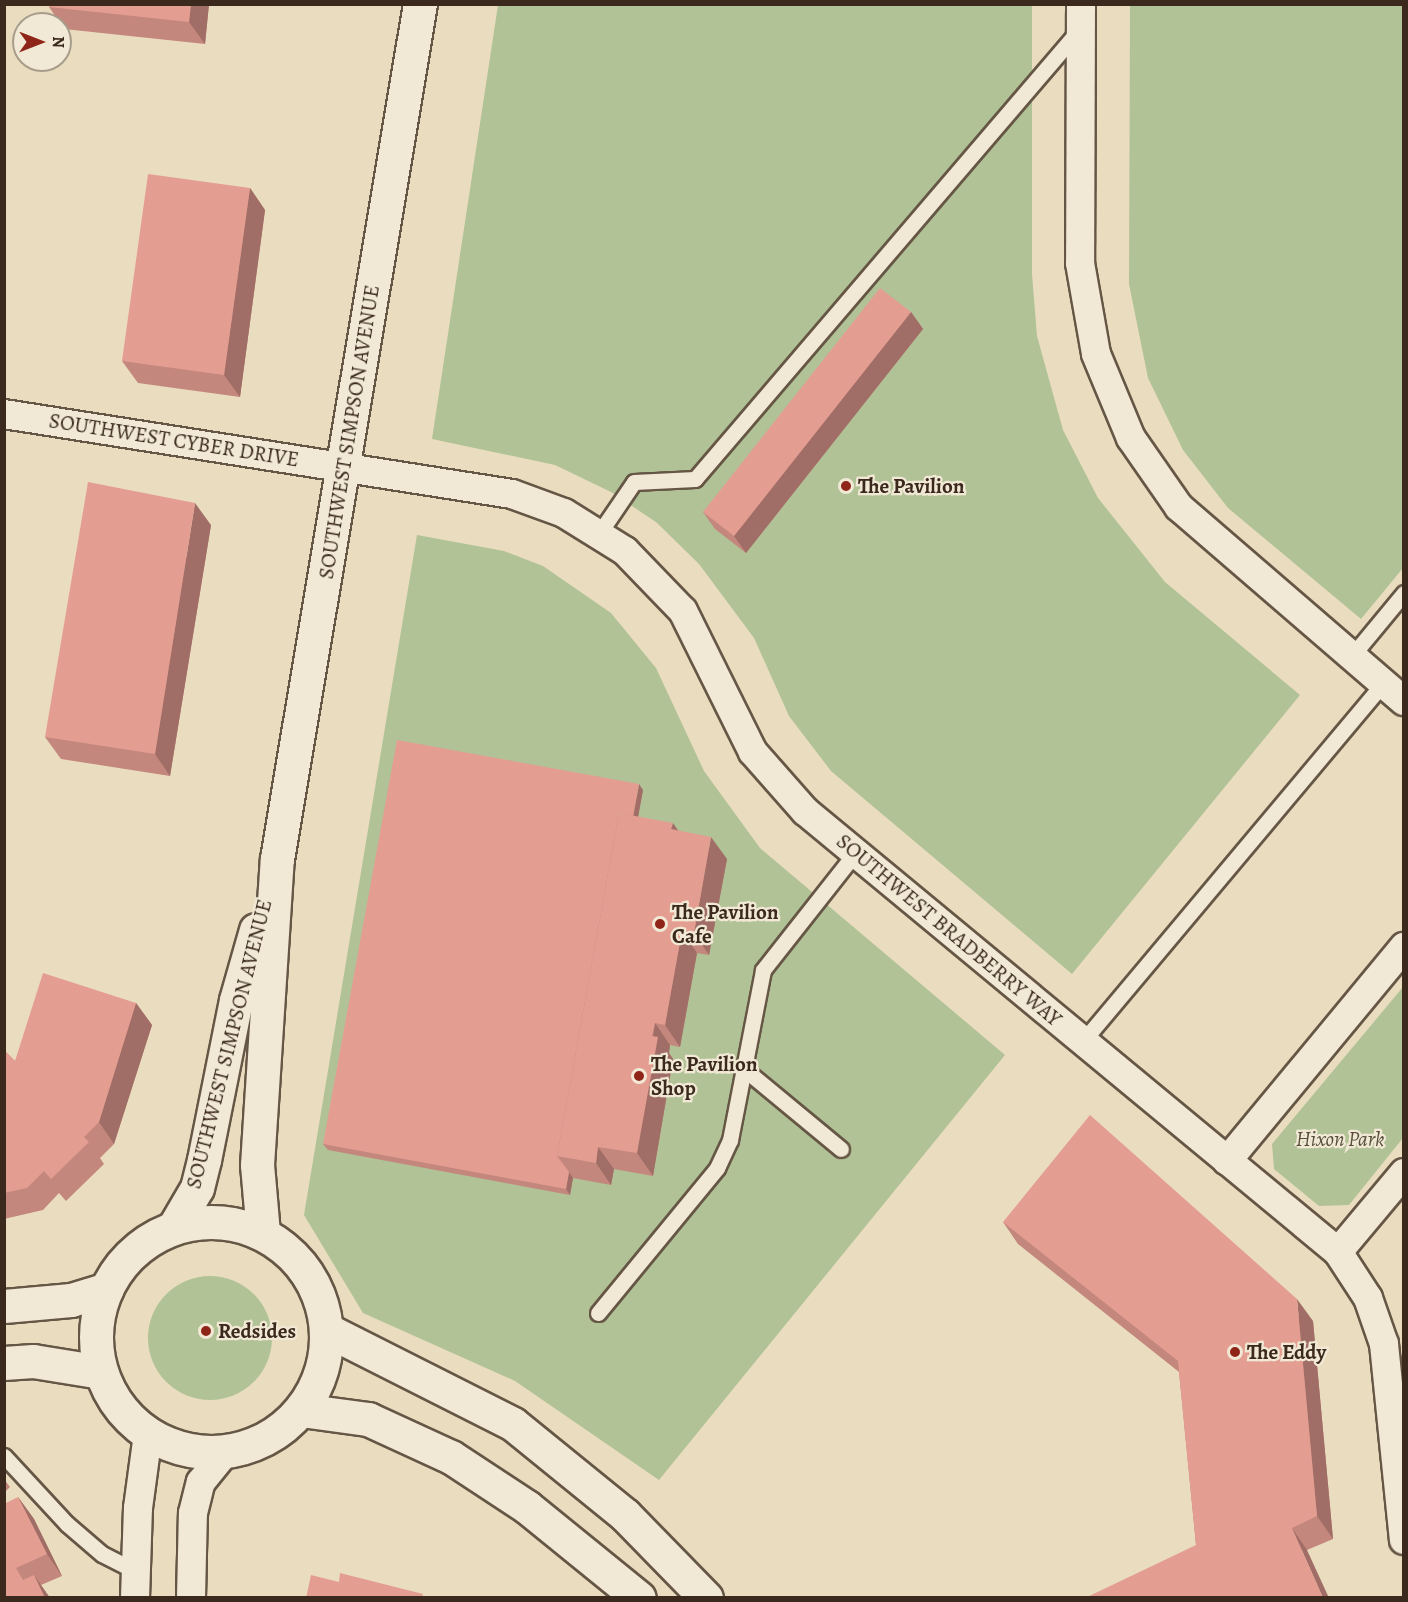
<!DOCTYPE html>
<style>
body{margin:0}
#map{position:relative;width:1408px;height:1602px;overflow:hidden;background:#eaddbf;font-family:Alegreya,serif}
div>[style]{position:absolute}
.green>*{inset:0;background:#b1c296}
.round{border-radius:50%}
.roads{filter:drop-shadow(2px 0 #665645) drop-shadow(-2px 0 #665645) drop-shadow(0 2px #665645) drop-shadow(0 -2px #665645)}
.lane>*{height:15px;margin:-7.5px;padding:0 7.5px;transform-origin:7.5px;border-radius:7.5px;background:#f1e9d5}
.street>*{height:28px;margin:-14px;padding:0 14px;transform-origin:14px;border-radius:14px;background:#f1e9d5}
.secondary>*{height:33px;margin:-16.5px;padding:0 16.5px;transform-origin:16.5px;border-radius:16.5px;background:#f1e9d5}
.secondary>.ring{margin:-16.5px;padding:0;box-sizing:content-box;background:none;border:33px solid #f1e9d5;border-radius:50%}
.wall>*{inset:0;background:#c4877d}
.shaded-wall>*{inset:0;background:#a06e66}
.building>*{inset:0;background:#e49d91}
.dots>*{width:16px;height:16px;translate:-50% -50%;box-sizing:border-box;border:3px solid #f1e9d5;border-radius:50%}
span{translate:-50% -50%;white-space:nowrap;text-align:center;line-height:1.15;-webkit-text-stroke:4.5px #f1e9d5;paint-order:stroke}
.street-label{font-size:21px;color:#3a291c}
.poi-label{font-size:21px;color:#3a291c;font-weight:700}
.left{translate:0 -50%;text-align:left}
.park-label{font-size:21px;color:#584f3a;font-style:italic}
.frame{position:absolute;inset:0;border:6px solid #3a291c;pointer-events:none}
.north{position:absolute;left:12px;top:12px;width:60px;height:60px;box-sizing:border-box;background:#f1e9d5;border:2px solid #a89c8b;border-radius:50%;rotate:90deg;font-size:16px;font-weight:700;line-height:24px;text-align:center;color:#3a291c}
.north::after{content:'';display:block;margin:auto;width:21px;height:27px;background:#8f2418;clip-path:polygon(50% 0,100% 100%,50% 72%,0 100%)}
</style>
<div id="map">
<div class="green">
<i style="clip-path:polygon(498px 5px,1032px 5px,1032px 274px,1037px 336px,1063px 430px,1098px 498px,1165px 582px,1300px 695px,1072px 974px,831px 771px,789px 716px,754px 638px,699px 564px,656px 522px,611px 492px,555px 465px,432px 439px)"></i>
<i style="clip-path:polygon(1130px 5px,1403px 5px,1403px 568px,1361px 619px,1228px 508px,1183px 450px,1148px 378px,1129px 284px)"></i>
<i style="clip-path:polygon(417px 535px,504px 551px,543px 566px,611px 613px,656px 668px,704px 771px,760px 848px,1005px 1055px,659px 1480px,515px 1381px,363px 1313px,304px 1215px)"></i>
<i style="clip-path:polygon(1403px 987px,1403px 1138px,1349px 1205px,1319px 1206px,1274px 1169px,1272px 1144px)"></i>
<i class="round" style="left:148px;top:1276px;width:124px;height:124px"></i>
</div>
<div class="roads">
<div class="lane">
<i style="left:600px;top:532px;width:60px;rotate:-55.8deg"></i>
<i style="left:634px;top:482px;width:61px;rotate:-2.8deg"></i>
<i style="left:695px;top:479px;width:591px;rotate:-49.46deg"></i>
<i style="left:1351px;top:657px;width:83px;rotate:-50.4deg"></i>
<i style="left:1083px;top:1041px;width:466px;rotate:-50deg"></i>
<i style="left:743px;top:1068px;width:127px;rotate:39.6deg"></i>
<i style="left:598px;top:1313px;width:188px;rotate:-50.6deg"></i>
<i style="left:717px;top:1168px;width:31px;rotate:-65deg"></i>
<i style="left:730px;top:1140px;width:173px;rotate:-79deg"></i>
<i style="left:763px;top:970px;width:149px;rotate:-51.8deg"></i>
<i style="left:4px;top:1456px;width:93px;rotate:47.2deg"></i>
<i style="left:67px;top:1524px;width:46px;rotate:40.6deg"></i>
<i style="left:102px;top:1554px;width:37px;rotate:27deg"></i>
</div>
<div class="street">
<i style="left:1081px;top:4px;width:259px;rotate:90.2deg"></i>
<i style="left:1080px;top:263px;width:92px;rotate:80deg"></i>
<i style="left:1096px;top:354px;width:91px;rotate:67.4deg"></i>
<i style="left:1131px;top:438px;width:84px;rotate:55.2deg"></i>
<i style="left:1179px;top:507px;width:297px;rotate:40.8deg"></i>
<i style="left:4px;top:414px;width:514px;rotate:8.95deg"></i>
<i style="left:512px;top:494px;width:55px;rotate:20.1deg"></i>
<i style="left:564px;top:513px;width:72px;rotate:31.9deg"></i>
<i style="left:625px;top:551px;width:83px;rotate:46deg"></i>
<i style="left:683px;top:611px;width:157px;rotate:63.6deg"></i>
<i style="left:753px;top:752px;width:79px;rotate:48.6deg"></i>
<i style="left:805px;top:811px;width:692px;rotate:39.6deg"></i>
<i style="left:1338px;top:1252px;width:55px;rotate:56.9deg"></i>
<i style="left:1368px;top:1298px;width:49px;rotate:70.8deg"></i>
<i style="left:1384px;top:1344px;width:197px;rotate:84.2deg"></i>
<i style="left:1227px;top:1161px;width:278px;rotate:-50.4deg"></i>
<i style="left:1338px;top:1252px;width:103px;rotate:-50.1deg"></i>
<i style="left:135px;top:1598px;width:90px;rotate:-88.1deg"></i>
<i style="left:138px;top:1508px;width:75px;rotate:-82.3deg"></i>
<i style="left:191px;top:1598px;width:85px;rotate:-88.7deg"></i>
<i style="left:193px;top:1513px;width:32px;rotate:-76deg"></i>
<i style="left:201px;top:1482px;width:38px;rotate:-51deg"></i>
</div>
<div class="secondary">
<i class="ring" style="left:96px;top:1222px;width:197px;height:197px"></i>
<i style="left:174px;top:1227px;width:45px;rotate:-59.5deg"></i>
<i style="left:197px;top:1188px;width:29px;rotate:-76deg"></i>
<i style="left:204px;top:1160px;width:163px;rotate:-78.7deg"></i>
<i style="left:236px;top:1000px;width:73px;rotate:-74.1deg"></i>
<i style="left:263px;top:1233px;width:68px;rotate:-95deg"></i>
<i style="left:257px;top:1165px;width:307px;rotate:-86.3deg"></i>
<i style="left:277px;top:859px;width:867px;rotate:-80.51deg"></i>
<i style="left:4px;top:1306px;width:67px;rotate:-5.1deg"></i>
<i style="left:71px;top:1300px;width:37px;rotate:-17deg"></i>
<i style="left:327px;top:1330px;width:208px;rotate:26.8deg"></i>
<i style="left:513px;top:1424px;width:144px;rotate:39.1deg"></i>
<i style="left:625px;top:1515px;width:116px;rotate:45.7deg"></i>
<i style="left:4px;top:1363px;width:29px;rotate:-4deg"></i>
<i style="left:33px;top:1361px;width:69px;rotate:9.2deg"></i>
<i style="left:301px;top:1410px;width:68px;rotate:7.7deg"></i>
<i style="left:368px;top:1419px;width:91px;rotate:24.6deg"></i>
<i style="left:451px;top:1457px;width:91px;rotate:33.3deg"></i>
<i style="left:527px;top:1507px;width:144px;rotate:39.1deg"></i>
</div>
</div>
<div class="wall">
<i style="clip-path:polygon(49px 4px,209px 4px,205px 44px,64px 29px,49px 7px)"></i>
<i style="clip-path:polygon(250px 188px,265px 210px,240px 397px,138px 383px,122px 361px)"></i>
<i style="clip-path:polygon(911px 312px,923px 329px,746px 553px,715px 529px,703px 512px)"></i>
<i style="clip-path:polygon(211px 525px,170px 776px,61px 759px,45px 737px)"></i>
<i style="clip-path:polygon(643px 790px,638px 817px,678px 830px,727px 859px,709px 955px,697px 953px,680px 1047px,670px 1045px,669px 1053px,673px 1059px,653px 1176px,614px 1169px,611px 1185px,573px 1178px,570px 1195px,328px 1150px,323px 1144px)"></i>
<i style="clip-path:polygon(136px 1003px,152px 1025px,114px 1144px,100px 1158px,104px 1164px,66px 1201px,59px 1193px,43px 1210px,4px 1219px,4px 1050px,15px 1061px)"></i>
<i style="clip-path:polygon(1003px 1222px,1313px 1321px,1333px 1539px,1307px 1550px,1196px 1545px,1179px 1372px,1018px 1244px)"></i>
<i style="clip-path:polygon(4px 1479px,10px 1487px,4px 1493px)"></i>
<i style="clip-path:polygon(18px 1497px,34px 1519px,62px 1576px,41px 1585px,50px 1598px,4px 1598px)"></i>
</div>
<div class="shaded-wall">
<i style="clip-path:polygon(191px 4px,209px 4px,205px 44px,189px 22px)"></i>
<i style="clip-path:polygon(250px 188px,265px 210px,240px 397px,224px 375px)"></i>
<i style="clip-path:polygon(911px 312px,923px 329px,746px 553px,734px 536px)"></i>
<i style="clip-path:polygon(195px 503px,211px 525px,170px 776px,155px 754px)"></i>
<i style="clip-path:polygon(639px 784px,643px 790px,576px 1159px)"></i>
<i style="clip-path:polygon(673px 823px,688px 845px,671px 829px)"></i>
<i style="clip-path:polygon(711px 837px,727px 859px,709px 955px,694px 933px)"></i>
<i style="clip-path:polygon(682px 931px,697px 953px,680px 1047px,665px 1025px)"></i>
<i style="clip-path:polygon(136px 1003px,152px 1025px,114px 1144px,99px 1122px)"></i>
<i style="clip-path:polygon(655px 1023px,670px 1045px,669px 1053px,673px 1059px,653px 1176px,637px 1153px)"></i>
<i style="clip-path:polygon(598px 1147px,614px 1169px,611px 1185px,596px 1163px)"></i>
<i style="clip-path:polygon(569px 1172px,573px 1178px,570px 1195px,566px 1189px)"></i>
<i style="clip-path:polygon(1297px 1299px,1313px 1321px,1333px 1539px,1317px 1516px)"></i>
<i style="clip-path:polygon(18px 1497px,34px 1519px,62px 1576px,47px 1554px)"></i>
<i style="clip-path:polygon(1292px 1528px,1307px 1550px,1329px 1598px,1323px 1598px)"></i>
<i style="clip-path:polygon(34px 1575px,50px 1598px,45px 1598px)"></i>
</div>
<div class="building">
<i style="clip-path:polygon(49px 4px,191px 4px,189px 22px,49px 7px)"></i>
<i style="clip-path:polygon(148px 174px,250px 188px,224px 375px,122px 361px)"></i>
<i style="clip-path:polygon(880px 288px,911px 312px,734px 536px,703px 512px)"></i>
<i style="clip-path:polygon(88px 482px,195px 503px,155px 754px,45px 737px)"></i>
<i style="clip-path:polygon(397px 740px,639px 784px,633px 816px,619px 813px,557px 1156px,569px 1172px,566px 1189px,323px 1144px)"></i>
<i style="clip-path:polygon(619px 813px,673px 823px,671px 829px,711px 837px,694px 933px,682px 931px,665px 1025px,655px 1023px,652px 1036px,658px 1037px,637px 1153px,598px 1147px,596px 1163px,557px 1156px)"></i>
<i style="clip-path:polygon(43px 973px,136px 1003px,99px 1122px,84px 1137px,89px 1142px,51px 1179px,44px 1171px,27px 1188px,4px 1193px,4px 1050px,15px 1061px)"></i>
<i style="clip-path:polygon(1090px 1115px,1297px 1299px,1317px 1516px,1292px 1528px,1323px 1598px,1085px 1598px,1196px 1545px,1178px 1361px,1003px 1222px)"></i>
<i style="clip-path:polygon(18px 1497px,47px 1554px,16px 1568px,23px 1580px,34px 1575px,45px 1598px,4px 1598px,4px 1504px)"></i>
<i style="clip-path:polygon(340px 1573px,423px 1594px,422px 1598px,306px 1598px,311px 1575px,339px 1582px)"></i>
</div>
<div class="dots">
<i style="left:846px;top:486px;background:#8f2418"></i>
<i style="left:660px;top:924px;background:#8f2418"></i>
<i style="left:639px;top:1076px;background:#8f2418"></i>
<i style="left:206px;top:1331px;background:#8f2418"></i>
<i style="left:1235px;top:1352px;background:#8f2418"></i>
</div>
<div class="street-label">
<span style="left:349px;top:432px;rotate:-81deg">SOUTHWEST SIMPSON AVENUE</span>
<span style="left:174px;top:440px;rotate:9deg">SOUTHWEST CYBER DRIVE</span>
<span style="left:949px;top:930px;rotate:40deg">SOUTHWEST BRADBERRY WAY</span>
<span style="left:229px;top:1044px;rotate:-76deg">SOUTHWEST SIMPSON AVENUE</span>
</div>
<div class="poi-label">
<span class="left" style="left:858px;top:486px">The Pavilion</span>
<span class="left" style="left:672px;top:924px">The Pavilion<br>Cafe</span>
<span class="left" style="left:651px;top:1076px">The Pavilion<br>Shop</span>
<span class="left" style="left:218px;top:1331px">Redsides</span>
<span class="left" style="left:1247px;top:1352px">The Eddy</span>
</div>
<div class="park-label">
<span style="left:1340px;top:1139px">Hixon Park</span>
</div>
<div class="frame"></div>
<div class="north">N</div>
</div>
